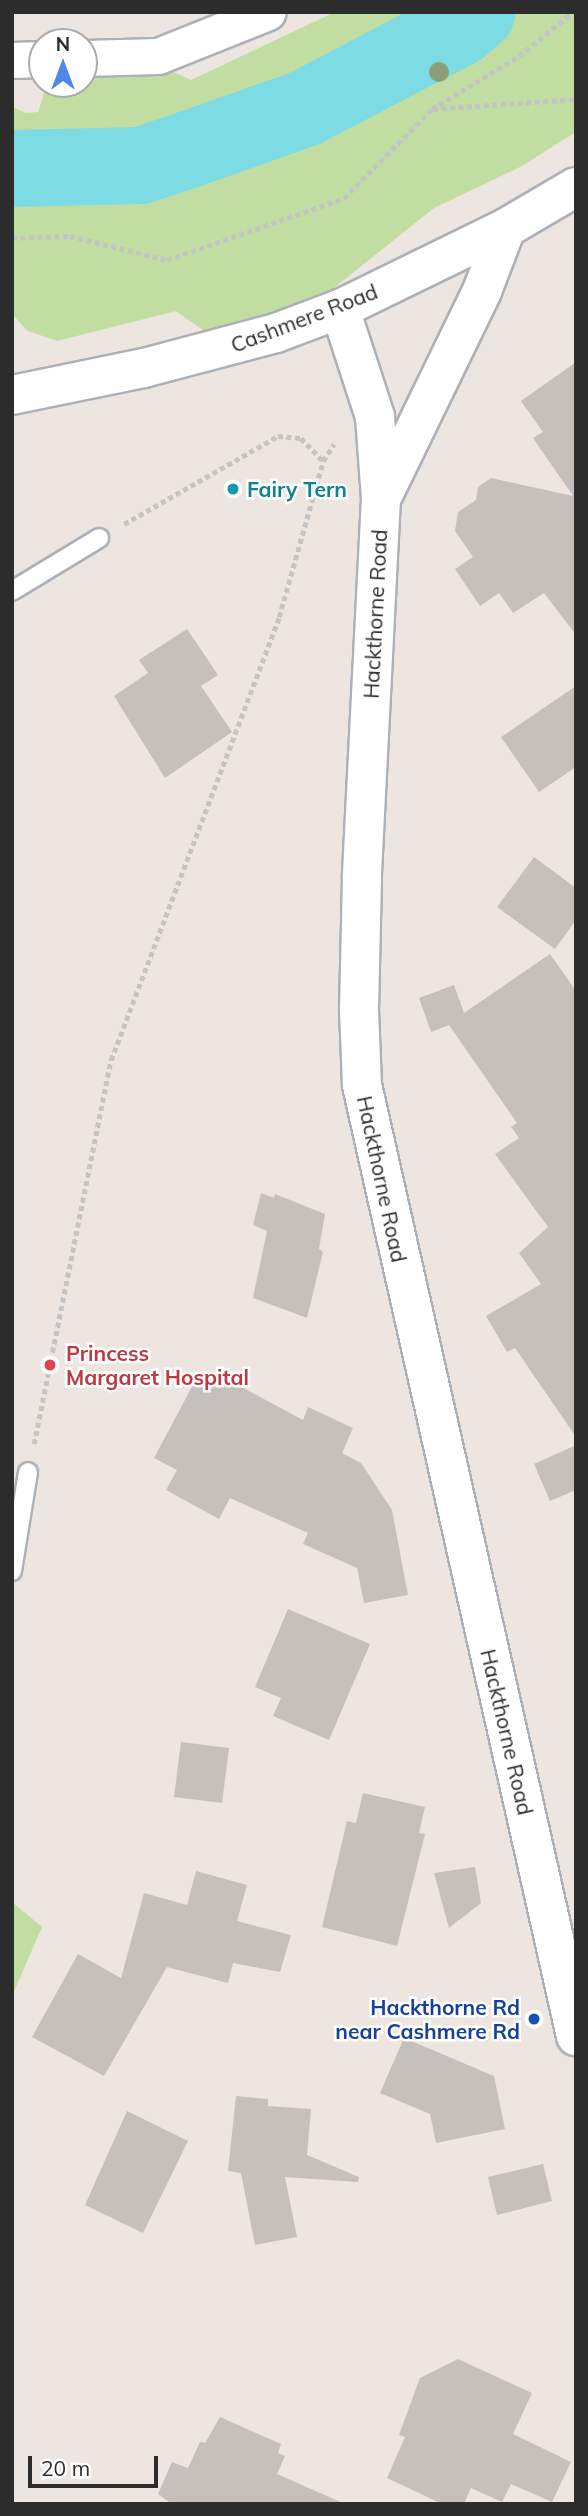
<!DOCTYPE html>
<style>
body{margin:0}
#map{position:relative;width:588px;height:2516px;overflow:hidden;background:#ece5e0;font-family:Mulish,sans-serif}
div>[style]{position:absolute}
.green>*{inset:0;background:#c1dda2}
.river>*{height:77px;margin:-38.5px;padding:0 38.5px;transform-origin:38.5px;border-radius:38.5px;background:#7ddbe4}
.building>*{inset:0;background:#c5c0bb}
.path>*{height:4.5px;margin-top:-2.25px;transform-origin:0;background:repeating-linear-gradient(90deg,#c4c4c4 0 5px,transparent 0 8.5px)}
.roads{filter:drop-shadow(2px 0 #acb0b7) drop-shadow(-2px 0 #acb0b7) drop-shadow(0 2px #acb0b7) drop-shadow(0 -2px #acb0b7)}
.lane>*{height:18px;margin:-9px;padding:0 9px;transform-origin:9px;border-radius:9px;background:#fff}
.street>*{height:35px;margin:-17.5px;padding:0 17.5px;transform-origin:17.5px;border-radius:17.5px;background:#fff}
.secondary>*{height:38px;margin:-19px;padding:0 19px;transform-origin:19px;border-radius:19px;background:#fff}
.trees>*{width:20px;height:20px;margin:-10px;border-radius:50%;background:#8b9e78}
.dots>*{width:19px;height:19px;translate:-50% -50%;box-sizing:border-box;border:4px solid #fff;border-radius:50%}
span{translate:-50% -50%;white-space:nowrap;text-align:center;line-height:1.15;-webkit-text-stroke:5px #fff;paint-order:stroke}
.street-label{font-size:21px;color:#2c2c2c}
.culture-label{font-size:21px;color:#0d838f;font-weight:700}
.left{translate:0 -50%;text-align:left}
.health-label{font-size:21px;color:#be3a42;font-weight:700}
.transit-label{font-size:21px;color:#164399;font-weight:700}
.right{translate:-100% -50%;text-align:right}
.frame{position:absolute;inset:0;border:14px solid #2c2c2c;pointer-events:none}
.north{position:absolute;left:28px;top:28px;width:70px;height:70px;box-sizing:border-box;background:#fff;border:2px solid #ababab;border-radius:50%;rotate:0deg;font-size:19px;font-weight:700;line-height:28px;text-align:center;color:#2c2c2c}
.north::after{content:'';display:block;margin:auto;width:24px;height:32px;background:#5088e9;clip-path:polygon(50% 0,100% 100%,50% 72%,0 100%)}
.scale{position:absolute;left:28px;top:2456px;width:130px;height:32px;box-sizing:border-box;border:4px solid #2c2c2c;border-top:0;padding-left:9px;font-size:21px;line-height:24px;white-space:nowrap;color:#2c2c2c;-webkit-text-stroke:5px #fff;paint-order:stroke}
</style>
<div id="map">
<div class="green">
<i style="clip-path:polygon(335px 12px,576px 12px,576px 132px,520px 167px,434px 208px,330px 291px,223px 344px,176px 311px,57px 341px,28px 331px,12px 314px,12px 107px,26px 113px,38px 112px,47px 84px,84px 84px,84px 54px,109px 43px,191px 80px)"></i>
<i style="clip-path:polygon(12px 1902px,42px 1927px,12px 1996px)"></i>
</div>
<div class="river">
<i style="left:12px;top:168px;width:128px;rotate:-1.3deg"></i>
<i style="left:140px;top:165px;width:54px;rotate:-18.4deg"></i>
<i style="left:191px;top:148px;width:120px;rotate:-19.5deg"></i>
<i style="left:304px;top:108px;width:175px;rotate:-27.6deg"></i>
<i style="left:459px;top:27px;width:23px;rotate:-41deg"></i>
</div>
<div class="building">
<i style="clip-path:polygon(576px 362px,576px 635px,544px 593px,513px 613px,499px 593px,480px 606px,455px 569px,473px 557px,455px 531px,458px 512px,476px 500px,478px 487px,491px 478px,573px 496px,533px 438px,543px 432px,521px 401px)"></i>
<i style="clip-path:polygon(187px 629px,218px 675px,201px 686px,232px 732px,165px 778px,114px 696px,148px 673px,139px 660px)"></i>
<i style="clip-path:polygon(576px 686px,576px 767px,539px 792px,501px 737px)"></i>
<i style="clip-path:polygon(534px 857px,576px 888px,576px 920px,555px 949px,497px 907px)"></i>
<i style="clip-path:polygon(550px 954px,576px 991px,576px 1437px,515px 1348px,507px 1352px,486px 1316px,541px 1284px,519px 1253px,548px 1227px,495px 1154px,519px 1138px,511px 1127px,517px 1123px,449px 1025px,431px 1032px,419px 998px,454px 985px,464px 1013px)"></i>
<i style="clip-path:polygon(261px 1193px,274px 1198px,275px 1194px,325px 1214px,319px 1249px,323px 1252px,307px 1318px,253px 1298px,267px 1231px,253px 1225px)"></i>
<i style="clip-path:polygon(217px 1374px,303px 1420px,308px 1407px,353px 1428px,342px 1453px,361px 1463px,392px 1510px,408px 1595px,364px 1603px,357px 1568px,303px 1544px,308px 1533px,230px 1498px,219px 1519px,166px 1490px,177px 1470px,154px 1458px,195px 1381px)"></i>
<i style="clip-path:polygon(576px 1445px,576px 1490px,550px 1501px,534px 1464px)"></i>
<i style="clip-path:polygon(288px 1609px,370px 1644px,329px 1740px,273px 1716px,281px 1698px,255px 1687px)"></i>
<i style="clip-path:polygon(181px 1742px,229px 1748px,222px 1803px,174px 1797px)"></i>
<i style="clip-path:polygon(363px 1793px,425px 1807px,419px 1833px,425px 1834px,397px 1946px,322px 1927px,347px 1821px,356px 1823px)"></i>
<i style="clip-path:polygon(475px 1867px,481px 1903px,449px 1928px,434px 1873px)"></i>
<i style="clip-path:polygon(196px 1871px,247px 1885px,237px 1921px,291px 1935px,280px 1972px,233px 1963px,228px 1983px,167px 1967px,104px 2076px,32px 2037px,78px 1954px,121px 1978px,144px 1893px,187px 1905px)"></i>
<i style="clip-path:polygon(404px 2038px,494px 2076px,505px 2129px,436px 2143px,430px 2114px,380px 2093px)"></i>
<i style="clip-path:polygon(236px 2096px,268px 2099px,268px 2106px,311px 2109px,307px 2155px,359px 2177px,358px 2182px,285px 2177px,297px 2237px,255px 2245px,241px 2173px,228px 2171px)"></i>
<i style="clip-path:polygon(127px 2111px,188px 2141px,143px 2233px,85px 2205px)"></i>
<i style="clip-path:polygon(543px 2164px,552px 2201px,497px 2215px,488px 2177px)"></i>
<i style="clip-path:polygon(458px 2359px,532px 2393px,513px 2434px,571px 2462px,552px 2502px,511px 2484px,502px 2502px,471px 2488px,464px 2504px,442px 2504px,387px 2478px,405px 2437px,399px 2435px,420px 2378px)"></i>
<i style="clip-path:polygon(220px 2417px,281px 2444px,278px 2453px,285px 2456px,277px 2474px,345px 2504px,172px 2504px,158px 2494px,172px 2462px,188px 2468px,200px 2442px,205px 2443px)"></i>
</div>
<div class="path">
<i style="left:433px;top:109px;width:143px;rotate:-4deg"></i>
<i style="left:12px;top:238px;width:58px;rotate:-2deg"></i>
<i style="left:70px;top:236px;width:100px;rotate:13.9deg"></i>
<i style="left:167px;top:260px;width:188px;rotate:-19.3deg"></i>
<i style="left:344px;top:198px;width:125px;rotate:-45.3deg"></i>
<i style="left:432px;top:109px;width:102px;rotate:-31.3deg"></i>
<i style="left:519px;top:56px;width:70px;rotate:-39.2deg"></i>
<i style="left:124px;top:524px;width:177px;rotate:-29.7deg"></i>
<i style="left:278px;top:436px;width:23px;rotate:5deg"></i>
<i style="left:301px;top:438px;width:32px;rotate:46deg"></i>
<i style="left:34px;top:1444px;width:392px;rotate:-78.7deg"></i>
<i style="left:111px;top:1060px;width:474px;rotate:-69.2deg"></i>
<i style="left:279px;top:617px;width:162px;rotate:-74.2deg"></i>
<i style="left:323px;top:461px;width:20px;rotate:-57deg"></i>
</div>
<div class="roads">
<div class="lane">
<i style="left:12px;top:591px;width:102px;rotate:-31.3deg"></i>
<i style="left:12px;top:1571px;width:100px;rotate:-80.8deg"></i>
</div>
<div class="street">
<i style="left:84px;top:58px;width:74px;rotate:-1.5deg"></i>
<i style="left:158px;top:56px;width:118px;rotate:-21.8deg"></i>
<i style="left:12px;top:60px;width:30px;rotate:-2deg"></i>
</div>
<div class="secondary">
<i style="left:340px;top:309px;width:114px;rotate:72deg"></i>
<i style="left:375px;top:417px;width:81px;rotate:85.8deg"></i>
<i style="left:381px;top:498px;width:380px;rotate:92.9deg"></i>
<i style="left:362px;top:878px;width:132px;rotate:91.3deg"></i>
<i style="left:359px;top:1010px;width:75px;rotate:87.7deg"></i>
<i style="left:362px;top:1085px;width:975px;rotate:77.32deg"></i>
<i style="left:12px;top:395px;width:135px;rotate:-11.6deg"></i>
<i style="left:144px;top:368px;width:137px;rotate:-14.9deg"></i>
<i style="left:276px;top:333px;width:68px;rotate:-20.6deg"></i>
<i style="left:340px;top:309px;width:185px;rotate:-26deg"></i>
<i style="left:506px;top:228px;width:81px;rotate:-30.4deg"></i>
<i style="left:384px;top:493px;width:225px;rotate:-64.1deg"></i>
<i style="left:482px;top:291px;width:67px;rotate:-69.1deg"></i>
</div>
</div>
<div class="trees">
<i style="left:439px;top:72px"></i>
</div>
<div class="dots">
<i style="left:233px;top:489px;background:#0f9aa8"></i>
<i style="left:50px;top:1365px;background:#e0444e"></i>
<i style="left:534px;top:2019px;background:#1a4fb4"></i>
</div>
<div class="street-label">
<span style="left:304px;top:318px;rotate:-21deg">Cashmere Road</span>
<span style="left:375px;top:614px;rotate:-87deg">Hackthorne Road</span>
<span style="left:382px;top:1179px;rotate:78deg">Hackthorne Road</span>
<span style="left:507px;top:1732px;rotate:77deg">Hackthorne Road</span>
</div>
<div class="culture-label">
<span class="left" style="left:247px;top:489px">Fairy Tern</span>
</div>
<div class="health-label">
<span class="left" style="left:66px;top:1365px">Princess<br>Margaret Hospital</span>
</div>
<div class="transit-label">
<span class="right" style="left:520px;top:2019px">Hackthorne Rd<br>near Cashmere Rd</span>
</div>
<div class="frame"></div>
<div class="north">N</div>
<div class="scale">20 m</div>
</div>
